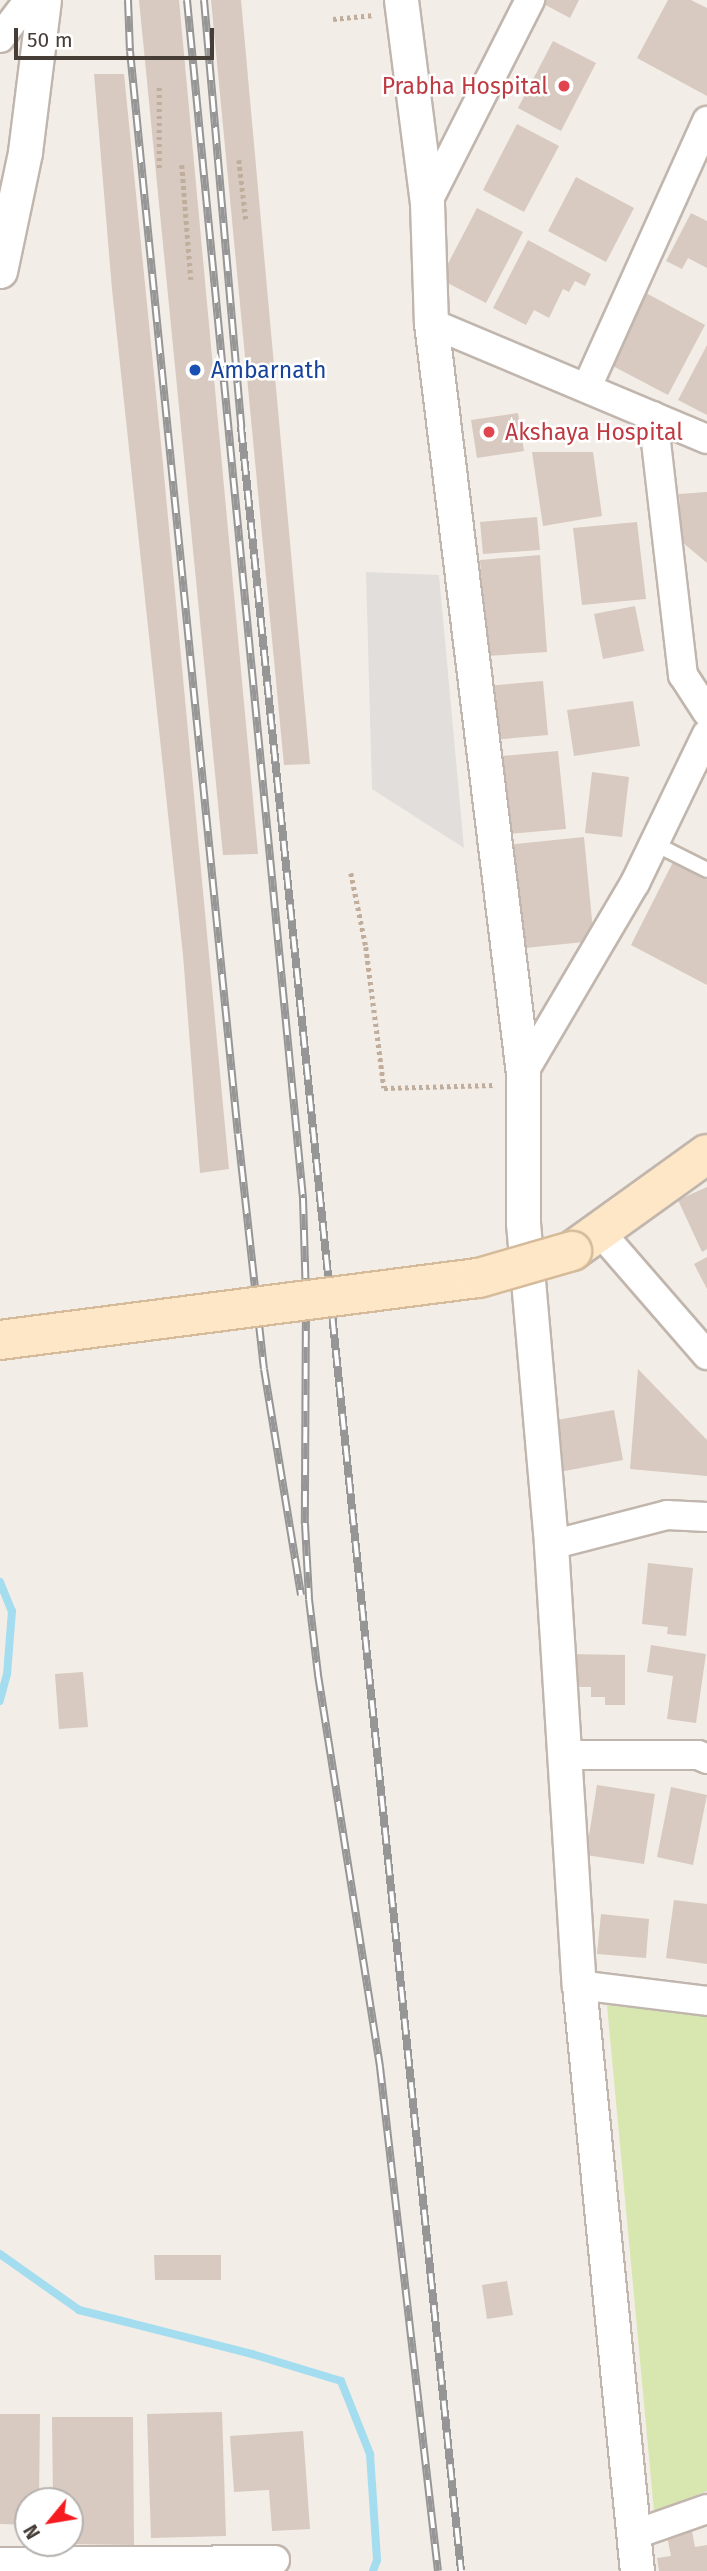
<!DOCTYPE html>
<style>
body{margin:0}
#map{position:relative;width:707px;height:2571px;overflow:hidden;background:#f3ede7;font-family:"Fira Sans",sans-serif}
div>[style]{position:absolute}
.green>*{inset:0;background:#d8e7b0}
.parking>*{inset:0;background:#e1dedc}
.stream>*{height:8px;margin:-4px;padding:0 4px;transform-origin:4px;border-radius:4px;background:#a4ddef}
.building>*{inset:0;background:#d8cac0}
.path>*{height:4.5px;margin-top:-2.25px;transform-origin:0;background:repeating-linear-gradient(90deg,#c0ad9b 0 3.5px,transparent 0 7px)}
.roads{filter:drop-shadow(2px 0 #c1b6ad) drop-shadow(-2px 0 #c1b6ad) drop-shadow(0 2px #c1b6ad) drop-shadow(0 -2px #c1b6ad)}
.service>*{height:14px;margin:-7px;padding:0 7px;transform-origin:7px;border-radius:7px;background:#fff}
.minor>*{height:28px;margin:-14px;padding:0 14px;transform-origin:14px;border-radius:14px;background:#fff}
.tertiary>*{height:33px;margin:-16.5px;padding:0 16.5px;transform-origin:16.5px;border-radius:16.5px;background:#fff}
.secondary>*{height:38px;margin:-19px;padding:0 19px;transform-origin:19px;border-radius:19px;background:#fee7c7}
.rail>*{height:8px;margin-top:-4px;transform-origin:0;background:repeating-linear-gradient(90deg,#fff 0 16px,#969696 0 32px);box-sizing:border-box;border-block:2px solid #969696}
.bridges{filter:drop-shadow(2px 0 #d5bb9a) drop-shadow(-2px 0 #d5bb9a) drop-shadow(0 2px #d5bb9a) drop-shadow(0 -2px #d5bb9a)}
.secondary-bridge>*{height:38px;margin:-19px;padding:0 19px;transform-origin:19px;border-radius:19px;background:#fee7c7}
.dots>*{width:19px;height:19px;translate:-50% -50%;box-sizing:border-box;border:4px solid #fff;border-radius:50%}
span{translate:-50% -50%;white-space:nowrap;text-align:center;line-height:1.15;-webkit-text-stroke:5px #fff;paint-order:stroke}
.health-label{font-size:23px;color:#be3a42}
.right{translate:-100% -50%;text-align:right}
.left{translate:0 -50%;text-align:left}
.transit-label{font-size:23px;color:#164399}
.north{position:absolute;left:14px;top:2487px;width:70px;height:70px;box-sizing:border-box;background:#fff;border:2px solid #b5b1af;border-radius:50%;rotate:240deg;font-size:19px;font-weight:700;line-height:28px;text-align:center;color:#463d36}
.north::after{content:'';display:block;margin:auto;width:24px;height:32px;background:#f61b20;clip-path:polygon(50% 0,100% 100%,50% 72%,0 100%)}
.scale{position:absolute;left:14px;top:28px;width:200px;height:32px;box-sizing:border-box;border:4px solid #463d36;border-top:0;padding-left:9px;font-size:21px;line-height:24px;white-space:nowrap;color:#463d36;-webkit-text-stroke:5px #fff;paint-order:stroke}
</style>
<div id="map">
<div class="green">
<i style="clip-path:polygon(607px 2005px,707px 2016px,707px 2491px,654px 2511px)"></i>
</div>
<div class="parking">
<i style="clip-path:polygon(366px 572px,439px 575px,464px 848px,372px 789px)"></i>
</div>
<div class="stream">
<i style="left:0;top:1582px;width:31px;rotate:68deg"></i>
<i style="left:12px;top:1611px;width:63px;rotate:94.5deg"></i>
<i style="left:7px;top:1674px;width:28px;rotate:105deg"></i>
<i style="left:0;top:2254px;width:97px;rotate:35.3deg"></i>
<i style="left:79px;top:2310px;width:179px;rotate:14.3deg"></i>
<i style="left:252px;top:2354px;width:93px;rotate:16.9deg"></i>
<i style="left:341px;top:2381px;width:79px;rotate:68.3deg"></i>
<i style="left:370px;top:2454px;width:106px;rotate:86.2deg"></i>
<i style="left:377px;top:2560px;width:12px;rotate:110deg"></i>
</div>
<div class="building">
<i style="clip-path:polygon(139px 0,179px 0,258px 854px,223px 855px)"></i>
<i style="clip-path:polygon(211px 0,241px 0,310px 764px,284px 765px)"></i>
<i style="clip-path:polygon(536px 0,579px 0,570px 18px)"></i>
<i style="clip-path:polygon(668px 0,691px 0,707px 8px,707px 96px,637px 58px)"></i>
<i style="clip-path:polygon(553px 41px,596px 63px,561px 131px,518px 108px)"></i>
<i style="clip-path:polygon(94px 74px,124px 74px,163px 464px,229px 1169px,200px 1173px,183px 955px,112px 289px)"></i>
<i style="clip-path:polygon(517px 124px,559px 146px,524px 212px,483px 190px)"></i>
<i style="clip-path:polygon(576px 177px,634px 208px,606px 262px,548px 231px)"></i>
<i style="clip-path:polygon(477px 208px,523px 232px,486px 303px,440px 279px)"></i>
<i style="clip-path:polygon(691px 213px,707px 221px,707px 268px,688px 258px,682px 269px,666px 261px)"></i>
<i style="clip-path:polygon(528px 240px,591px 274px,585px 286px,575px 281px,569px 292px,563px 289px,549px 318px,534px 310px,526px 325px,493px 308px)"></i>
<i style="clip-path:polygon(646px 293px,705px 325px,668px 395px,609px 364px)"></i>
<i style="clip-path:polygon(707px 345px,707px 415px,678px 400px)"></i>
<i style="clip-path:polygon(518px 413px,524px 451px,477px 458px,471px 420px)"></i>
<i style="clip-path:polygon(532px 452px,593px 452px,602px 516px,543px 526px)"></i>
<i style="clip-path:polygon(707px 492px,707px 563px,682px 542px,679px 494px)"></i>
<i style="clip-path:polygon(537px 517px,540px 550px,483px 554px,480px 522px)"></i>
<i style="clip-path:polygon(637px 522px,646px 599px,582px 605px,573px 528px)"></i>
<i style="clip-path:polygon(540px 555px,547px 652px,487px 656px,480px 560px)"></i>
<i style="clip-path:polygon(635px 606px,644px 651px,603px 659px,594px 614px)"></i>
<i style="clip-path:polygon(543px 681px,548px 735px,492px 740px,486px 686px)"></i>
<i style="clip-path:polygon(633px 701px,640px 746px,574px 756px,567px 710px)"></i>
<i style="clip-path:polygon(558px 751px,566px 829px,498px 835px,490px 757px)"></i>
<i style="clip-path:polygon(592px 772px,629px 777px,622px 837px,585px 833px)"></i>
<i style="clip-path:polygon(584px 837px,594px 941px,515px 949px,505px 845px)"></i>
<i style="clip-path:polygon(673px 862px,707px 880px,707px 985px,631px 945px)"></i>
<i style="clip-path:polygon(707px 1187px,707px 1249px,702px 1252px,678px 1200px)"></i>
<i style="clip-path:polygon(707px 1257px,707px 1289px,694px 1264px)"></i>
<i style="clip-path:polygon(638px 1369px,707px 1440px,707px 1476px,630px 1469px)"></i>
<i style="clip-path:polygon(614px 1410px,623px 1460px,554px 1473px,545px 1422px)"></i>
<i style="clip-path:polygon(648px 1563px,693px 1568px,686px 1636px,667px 1634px,668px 1627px,642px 1624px)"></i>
<i style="clip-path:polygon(651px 1645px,706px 1654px,696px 1723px,667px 1719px,673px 1676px,647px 1672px)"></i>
<i style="clip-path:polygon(568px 1654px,625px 1655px,625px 1705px,605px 1705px,605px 1697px,591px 1697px,591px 1687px,568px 1687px)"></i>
<i style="clip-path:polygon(83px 1672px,88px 1727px,59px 1729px,55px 1674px)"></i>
<i style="clip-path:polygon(597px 1785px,655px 1794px,644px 1864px,586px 1855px)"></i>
<i style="clip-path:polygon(671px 1787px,707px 1795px,693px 1865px,657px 1857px)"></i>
<i style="clip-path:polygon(674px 1900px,707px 1904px,707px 1964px,666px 1958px)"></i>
<i style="clip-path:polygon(601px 1914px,649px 1919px,646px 1958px,597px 1954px)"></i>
<i style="clip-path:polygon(154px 2255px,221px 2255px,221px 2280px,155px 2280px)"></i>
<i style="clip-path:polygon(507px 2281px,513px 2315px,487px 2319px,482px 2285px)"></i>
<i style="clip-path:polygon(222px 2412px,226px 2536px,151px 2538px,147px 2414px)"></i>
<i style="clip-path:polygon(0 2414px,40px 2414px,39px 2501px,28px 2501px,28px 2525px,0 2524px)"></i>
<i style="clip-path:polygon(52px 2417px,133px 2417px,134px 2545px,70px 2544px,70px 2501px,53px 2501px)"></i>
<i style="clip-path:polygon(303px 2431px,310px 2529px,272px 2531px,269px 2490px,234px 2492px,230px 2436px)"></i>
<i style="clip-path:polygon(692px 2531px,695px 2547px,707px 2545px,707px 2571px,659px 2571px,657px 2558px,671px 2556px,667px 2536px)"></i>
</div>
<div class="path">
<i style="left:333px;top:19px;width:41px;rotate:-5.6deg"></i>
<i style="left:239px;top:160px;width:60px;rotate:83.3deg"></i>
<i style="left:182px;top:165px;width:115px;rotate:85.5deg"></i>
<i style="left:159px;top:168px;width:81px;rotate:-90deg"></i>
<i style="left:351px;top:873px;width:76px;rotate:78.5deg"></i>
<i style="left:366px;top:947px;width:142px;rotate:82.7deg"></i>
<i style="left:384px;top:1088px;width:110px;rotate:-1.6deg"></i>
</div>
<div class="roads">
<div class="service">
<i style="left:655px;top:844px;width:58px;rotate:26.6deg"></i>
</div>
<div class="minor">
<i style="left:0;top:38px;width:48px;rotate:-52.7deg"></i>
<i style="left:427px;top:203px;width:228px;rotate:-63.1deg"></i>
<i style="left:431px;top:323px;width:299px;rotate:22.8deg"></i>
<i style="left:587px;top:387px;width:292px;rotate:-65.7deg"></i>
<i style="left:653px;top:416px;width:261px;rotate:83.4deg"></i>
<i style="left:683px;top:675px;width:44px;rotate:57deg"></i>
<i style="left:523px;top:1073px;width:221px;rotate:-59.5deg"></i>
<i style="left:635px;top:883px;width:165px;rotate:-64.2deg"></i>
<i style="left:600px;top:1232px;width:163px;rotate:49deg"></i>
<i style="left:551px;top:1545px;width:120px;rotate:-14.5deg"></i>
<i style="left:667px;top:1515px;width:40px;rotate:2.9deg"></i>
<i style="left:563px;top:1755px;width:135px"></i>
<i style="left:698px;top:1755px;width:10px;rotate:24deg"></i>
<i style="left:579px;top:1985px;width:129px;rotate:7.1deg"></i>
<i style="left:633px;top:2535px;width:78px;rotate:-19.4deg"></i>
<i style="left:0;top:2562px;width:275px;rotate:-0.4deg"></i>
</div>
<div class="tertiary">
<i style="left:401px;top:0;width:205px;rotate:82.7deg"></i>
<i style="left:427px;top:203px;width:120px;rotate:88.1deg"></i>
<i style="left:431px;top:323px;width:756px;rotate:83.01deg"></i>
<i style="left:523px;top:1073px;width:150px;rotate:90deg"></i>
<i style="left:523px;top:1223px;width:323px;rotate:85deg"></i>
<i style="left:551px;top:1545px;width:441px;rotate:86.4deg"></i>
<i style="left:579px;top:1985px;width:589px;rotate:84.35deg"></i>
<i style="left:0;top:271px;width:122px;rotate:-78.1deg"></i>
<i style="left:25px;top:152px;width:153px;rotate:-82.9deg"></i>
</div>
<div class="secondary">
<i style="left:572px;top:1251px;width:166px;rotate:-35.7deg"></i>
</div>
</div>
<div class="rail">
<i style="left:128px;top:0;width:51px;rotate:87.8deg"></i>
<i style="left:130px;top:51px;width:1088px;rotate:84.31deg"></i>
<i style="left:238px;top:1134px;width:236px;rotate:83.7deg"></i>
<i style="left:264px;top:1369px;width:229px;rotate:80.7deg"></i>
<i style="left:187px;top:0;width:1204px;rotate:84.47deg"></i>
<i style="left:303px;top:1198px;width:101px;rotate:88.3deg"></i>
<i style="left:306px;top:1299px;width:225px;rotate:90.3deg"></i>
<i style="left:305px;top:1524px;width:75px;rotate:86.9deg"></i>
<i style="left:309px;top:1599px;width:77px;rotate:83.2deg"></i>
<i style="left:318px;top:1675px;width:397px;rotate:81deg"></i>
<i style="left:380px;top:2067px;width:507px;rotate:83.44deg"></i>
<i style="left:204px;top:0;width:429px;rotate:85deg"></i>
<i style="left:241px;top:427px;width:2155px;rotate:84.14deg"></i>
</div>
<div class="bridges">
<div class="secondary-bridge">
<i style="left:0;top:1340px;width:483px;rotate:-7.4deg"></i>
<i style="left:479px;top:1278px;width:97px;rotate:-16.2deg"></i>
</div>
</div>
<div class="dots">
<i style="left:564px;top:86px;background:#e0444e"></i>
<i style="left:195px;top:370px;background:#1a4fb4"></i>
<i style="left:489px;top:432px;background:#e0444e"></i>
</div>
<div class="health-label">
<span class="right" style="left:548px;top:86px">Prabha Hospital</span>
<span class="left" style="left:505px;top:432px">Akshaya Hospital</span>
</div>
<div class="transit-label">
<span class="left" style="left:211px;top:370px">Ambarnath</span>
</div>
<div class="north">N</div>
<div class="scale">50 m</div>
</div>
